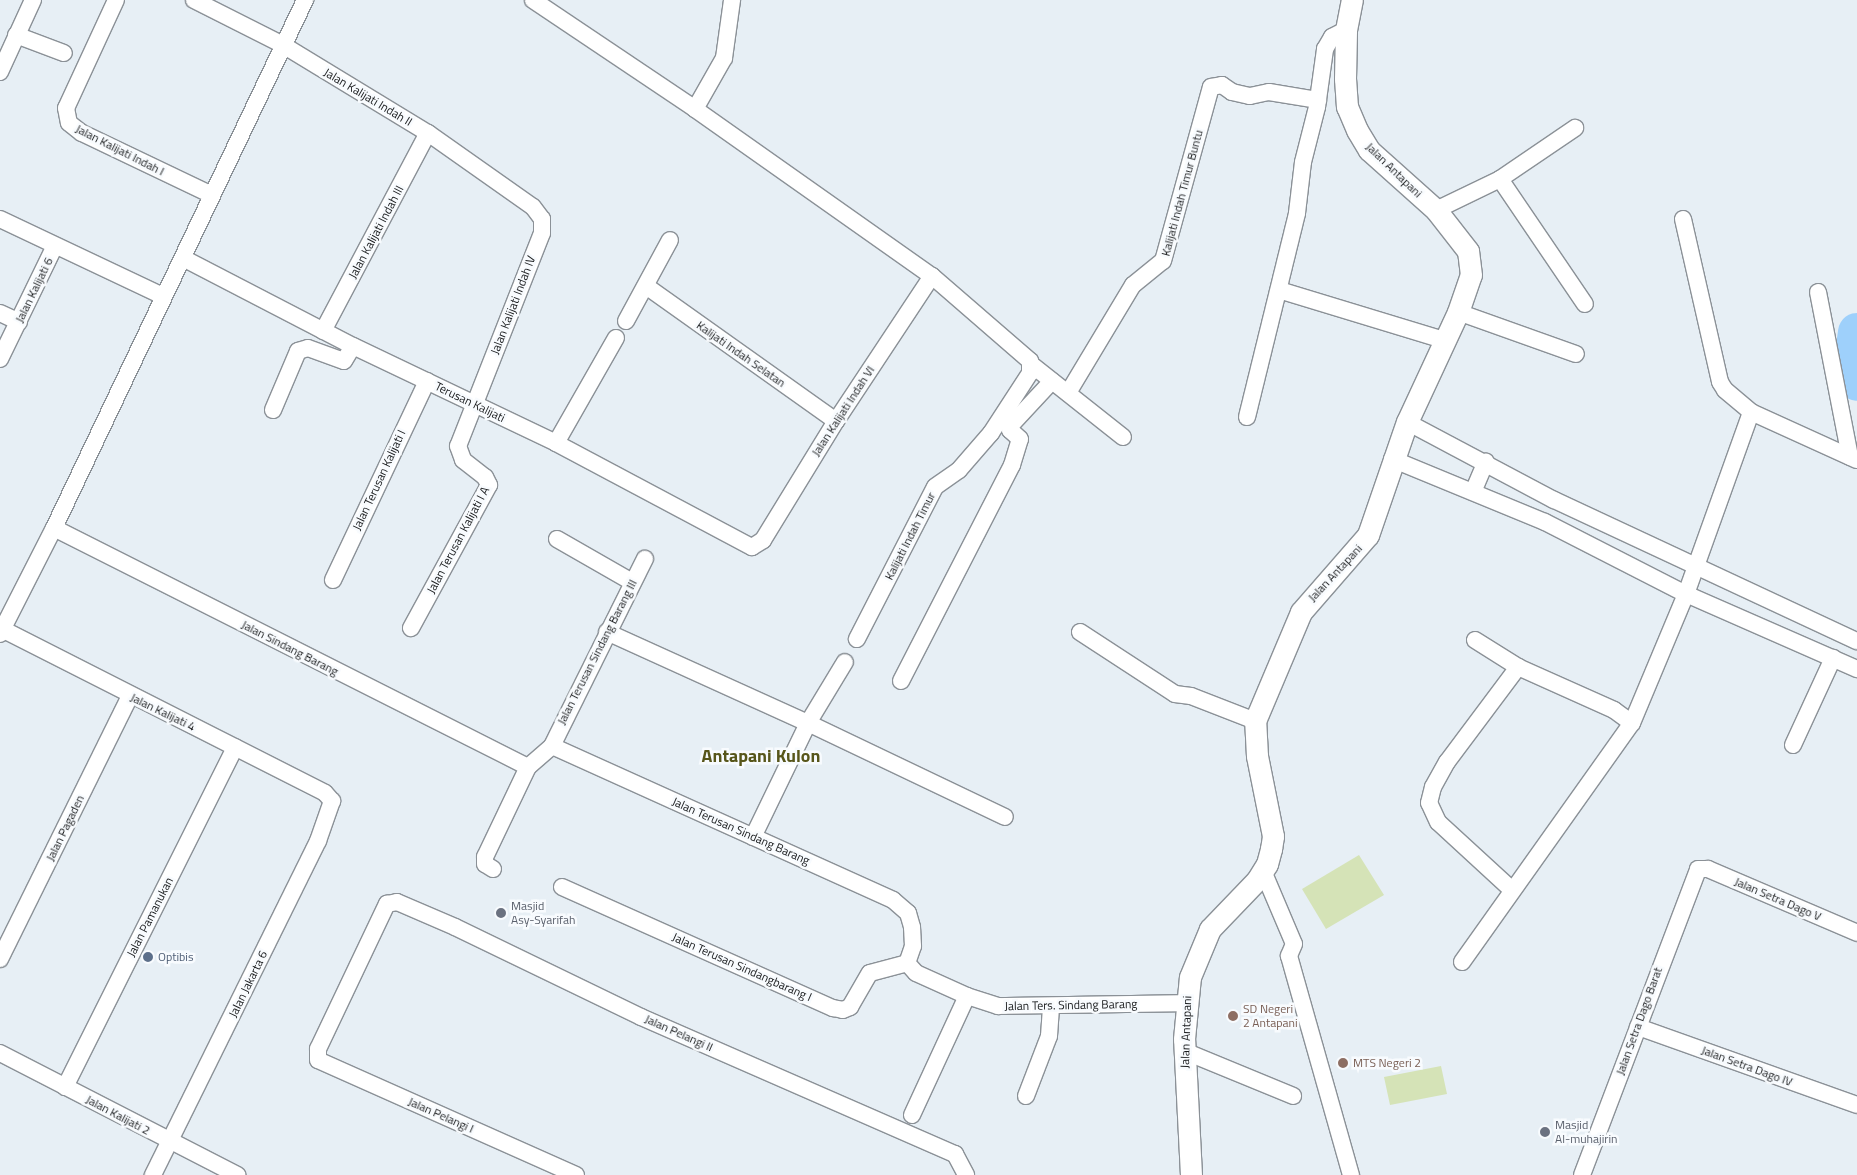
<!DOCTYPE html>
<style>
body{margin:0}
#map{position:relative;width:1857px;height:1175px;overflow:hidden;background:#e7eff5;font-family:"Titillium Web",sans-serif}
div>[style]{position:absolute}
.green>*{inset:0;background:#d5e3b7}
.river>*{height:38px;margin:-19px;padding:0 19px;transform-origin:19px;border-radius:19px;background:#9ed0fb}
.roads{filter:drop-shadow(1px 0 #8b9197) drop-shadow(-1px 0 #8b9197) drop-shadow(0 1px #8b9197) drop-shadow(0 -1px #8b9197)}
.minor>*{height:16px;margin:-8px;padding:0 8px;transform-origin:8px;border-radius:8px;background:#fff}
.tertiary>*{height:21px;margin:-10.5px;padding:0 10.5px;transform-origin:10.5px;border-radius:10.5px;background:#fff}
.dots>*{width:14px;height:14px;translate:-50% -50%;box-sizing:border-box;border:2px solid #f8fbfe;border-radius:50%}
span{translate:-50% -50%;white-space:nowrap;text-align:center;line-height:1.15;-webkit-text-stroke:5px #f8fbfe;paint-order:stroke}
.street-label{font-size:12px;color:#191b1d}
.worship-label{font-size:12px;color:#5b616d}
.left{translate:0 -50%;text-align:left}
.service-label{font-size:12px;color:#4e5e75}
.education-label{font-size:12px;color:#785e54}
.district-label{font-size:18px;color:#57561a;font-weight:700}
</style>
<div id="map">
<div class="green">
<i style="clip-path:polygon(1359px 855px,1384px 895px,1326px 929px,1302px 889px)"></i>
<i style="clip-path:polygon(1441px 1066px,1447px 1094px,1390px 1105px,1384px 1077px)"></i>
</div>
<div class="river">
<i style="left:1857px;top:332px;width:43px;rotate:97.9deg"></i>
<i style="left:1851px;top:375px;width:9px;rotate:49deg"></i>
</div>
<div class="roads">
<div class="minor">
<i style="left:116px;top:0;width:119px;rotate:114.8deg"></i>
<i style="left:66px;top:108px;width:15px;rotate:79deg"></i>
<i style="left:69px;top:123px;width:16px;rotate:38deg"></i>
<i style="left:82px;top:133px;width:144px;rotate:25.5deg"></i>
<i style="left:194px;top:0;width:100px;rotate:26.8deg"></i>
<i style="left:283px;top:45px;width:170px;rotate:31.3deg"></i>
<i style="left:428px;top:133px;width:128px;rotate:35.2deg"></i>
<i style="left:533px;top:207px;width:15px;rotate:53deg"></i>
<i style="left:542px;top:219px;width:14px;rotate:90deg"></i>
<i style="left:542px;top:233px;width:229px;rotate:111.5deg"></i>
<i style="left:458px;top:446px;width:15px;rotate:70deg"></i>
<i style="left:463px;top:460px;width:28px;rotate:38deg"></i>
<i style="left:485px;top:477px;width:9px;rotate:63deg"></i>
<i style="left:489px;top:485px;width:163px;rotate:118.6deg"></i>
<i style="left:533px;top:0;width:195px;rotate:33.9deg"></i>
<i style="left:695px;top:109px;width:290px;rotate:35.2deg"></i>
<i style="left:932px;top:276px;width:130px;rotate:40.9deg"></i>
<i style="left:1030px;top:361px;width:12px;rotate:90deg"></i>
<i style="left:1030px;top:373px;width:72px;rotate:123deg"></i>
<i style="left:991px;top:433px;width:49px;rotate:130.9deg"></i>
<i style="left:959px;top:470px;width:29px;rotate:145deg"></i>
<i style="left:935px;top:487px;width:171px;rotate:117.2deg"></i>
<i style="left:16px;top:35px;width:51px;rotate:20.6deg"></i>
<i style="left:0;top:72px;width:79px;rotate:-65.4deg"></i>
<i style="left:695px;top:109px;width:59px;rotate:-60.4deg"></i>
<i style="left:724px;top:58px;width:59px;rotate:-82.1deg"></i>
<i style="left:1500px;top:179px;width:151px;rotate:55.8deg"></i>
<i style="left:1436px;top:210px;width:71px;rotate:-25.8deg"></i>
<i style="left:1500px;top:179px;width:91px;rotate:-34.2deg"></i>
<i style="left:0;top:219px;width:180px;rotate:25.3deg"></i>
<i style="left:1683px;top:219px;width:167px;rotate:77.2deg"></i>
<i style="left:1720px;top:382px;width:9px;rotate:58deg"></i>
<i style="left:1725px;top:390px;width:34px;rotate:40deg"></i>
<i style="left:1751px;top:412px;width:116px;rotate:24.4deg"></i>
<i style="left:183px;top:258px;width:191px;rotate:27.4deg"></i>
<i style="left:353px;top:346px;width:225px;rotate:25.5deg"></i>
<i style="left:556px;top:443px;width:222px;rotate:28deg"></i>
<i style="left:752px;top:547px;width:13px;rotate:-32deg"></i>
<i style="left:763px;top:540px;width:140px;rotate:-58.5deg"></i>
<i style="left:836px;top:421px;width:174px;rotate:-56.5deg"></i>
<i style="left:646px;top:286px;width:233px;rotate:35.4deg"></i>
<i style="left:1279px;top:290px;width:172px;rotate:16.9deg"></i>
<i style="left:1818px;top:292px;width:168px;rotate:79deg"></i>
<i style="left:1458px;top:312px;width:125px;rotate:19.6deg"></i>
<i style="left:0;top:313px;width:21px;rotate:25deg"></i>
<i style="left:626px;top:321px;width:92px;rotate:-61.5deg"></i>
<i style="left:323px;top:331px;width:224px;rotate:-62.1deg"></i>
<i style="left:0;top:359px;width:123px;rotate:-64.1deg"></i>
<i style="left:1032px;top:365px;width:116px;rotate:38.4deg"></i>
<i style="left:1068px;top:393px;width:126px;rotate:-59deg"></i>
<i style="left:1133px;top:285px;width:38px;rotate:-39deg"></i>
<i style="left:1163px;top:261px;width:180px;rotate:-74.6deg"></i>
<i style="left:1211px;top:87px;width:11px;rotate:-10deg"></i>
<i style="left:1222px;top:85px;width:12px;rotate:35deg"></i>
<i style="left:1232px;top:92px;width:18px;rotate:13deg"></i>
<i style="left:1250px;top:96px;width:19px;rotate:-12deg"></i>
<i style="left:1269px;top:92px;width:50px;rotate:9.3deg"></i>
<i style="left:273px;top:410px;width:64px;rotate:-67deg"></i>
<i style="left:298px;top:351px;width:10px;rotate:-17deg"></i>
<i style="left:308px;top:348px;width:38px;rotate:20deg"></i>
<i style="left:344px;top:361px;width:17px;rotate:-59deg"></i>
<i style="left:1247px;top:417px;width:210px;rotate:-76.2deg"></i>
<i style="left:1297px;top:213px;width:51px;rotate:-83.3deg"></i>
<i style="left:1303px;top:162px;width:57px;rotate:-75.7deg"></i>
<i style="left:1317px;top:107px;width:59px;rotate:-82.1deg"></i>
<i style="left:1325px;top:49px;width:14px;rotate:-60deg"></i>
<i style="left:1332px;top:37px;width:16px;rotate:-27deg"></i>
<i style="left:1407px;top:422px;width:166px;rotate:28deg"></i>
<i style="left:1554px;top:500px;width:334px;rotate:25deg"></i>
<i style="left:556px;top:443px;width:121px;rotate:-60.3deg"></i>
<i style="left:1392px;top:459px;width:165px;rotate:22.4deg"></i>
<i style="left:1545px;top:522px;width:158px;rotate:27.1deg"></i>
<i style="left:1686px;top:594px;width:187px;rotate:23.7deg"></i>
<i style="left:1473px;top:492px;width:33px;rotate:-67deg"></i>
<i style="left:54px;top:528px;width:531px;rotate:26.76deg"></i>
<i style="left:557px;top:539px;width:86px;rotate:29.8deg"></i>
<i style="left:333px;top:580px;width:220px;rotate:-64.7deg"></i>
<i style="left:0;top:628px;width:364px;rotate:26.9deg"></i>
<i style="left:325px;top:793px;width:11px;rotate:49deg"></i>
<i style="left:332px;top:801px;width:42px;rotate:109.3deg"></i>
<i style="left:318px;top:841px;width:373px;rotate:116.3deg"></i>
<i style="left:607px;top:632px;width:221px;rotate:24.4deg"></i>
<i style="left:808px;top:723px;width:218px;rotate:25.5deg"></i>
<i style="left:1080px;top:632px;width:113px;rotate:33.1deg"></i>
<i style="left:1175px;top:694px;width:16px;rotate:7deg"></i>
<i style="left:1191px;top:696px;width:69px;rotate:21.3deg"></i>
<i style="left:0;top:634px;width:119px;rotate:-63deg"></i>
<i style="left:54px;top:528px;width:585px;rotate:-64.57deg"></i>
<i style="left:1475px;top:640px;width:51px;rotate:32.1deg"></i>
<i style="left:1518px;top:667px;width:105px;rotate:24.1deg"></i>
<i style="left:1614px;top:710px;width:22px;rotate:36deg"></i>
<i style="left:901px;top:681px;width:243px;rotate:-62.8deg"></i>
<i style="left:1012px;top:465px;width:27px;rotate:-73deg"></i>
<i style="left:1020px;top:439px;width:13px;rotate:-138deg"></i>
<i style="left:1010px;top:430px;width:5px;rotate:-79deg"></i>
<i style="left:1011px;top:425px;width:60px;rotate:-47deg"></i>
<i style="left:1793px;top:745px;width:96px;rotate:-65.3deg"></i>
<i style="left:552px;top:746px;width:374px;rotate:24.3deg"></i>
<i style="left:893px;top:900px;width:20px;rotate:41deg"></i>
<i style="left:908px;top:913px;width:15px;rotate:74deg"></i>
<i style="left:912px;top:927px;width:19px;rotate:87deg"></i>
<i style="left:913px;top:946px;width:18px;rotate:109deg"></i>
<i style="left:552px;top:746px;width:209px;rotate:-63.6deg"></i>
<i style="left:753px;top:837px;width:127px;rotate:-64.2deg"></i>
<i style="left:808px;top:723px;width:71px;rotate:-58.8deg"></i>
<i style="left:493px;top:869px;width:9px;rotate:-148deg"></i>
<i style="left:485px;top:864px;width:7px;rotate:-90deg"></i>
<i style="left:485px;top:857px;width:100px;rotate:-64.5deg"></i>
<i style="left:528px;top:767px;width:32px;rotate:-41deg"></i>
<i style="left:1263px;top:871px;width:79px;rotate:67deg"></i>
<i style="left:1294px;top:944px;width:13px;rotate:113deg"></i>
<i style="left:1289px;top:956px;width:228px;rotate:74.2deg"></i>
<i style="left:562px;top:887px;width:297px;rotate:24.1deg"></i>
<i style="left:833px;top:1008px;width:10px;rotate:11deg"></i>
<i style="left:843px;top:1010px;width:8px;rotate:-23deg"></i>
<i style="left:850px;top:1007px;width:39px;rotate:-60deg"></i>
<i style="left:870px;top:973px;width:38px;rotate:-15deg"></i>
<i style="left:1512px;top:890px;width:100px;rotate:-137.4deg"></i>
<i style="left:1438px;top:822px;width:21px;rotate:-115deg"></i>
<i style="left:1429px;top:803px;width:16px;rotate:-76deg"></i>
<i style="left:1433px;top:787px;width:29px;rotate:-61deg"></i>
<i style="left:1447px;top:762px;width:119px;rotate:-53.2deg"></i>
<i style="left:0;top:959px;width:293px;rotate:-63.7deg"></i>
<i style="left:1462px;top:962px;width:293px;rotate:-54.6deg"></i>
<i style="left:1632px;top:723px;width:140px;rotate:-67.3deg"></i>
<i style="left:1686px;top:594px;width:193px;rotate:-70.3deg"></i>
<i style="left:907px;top:963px;width:13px;rotate:48deg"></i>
<i style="left:916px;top:973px;width:56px;rotate:24.3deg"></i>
<i style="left:967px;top:996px;width:33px;rotate:18deg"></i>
<i style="left:998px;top:1006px;width:188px;rotate:-0.9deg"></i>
<i style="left:1638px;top:1027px;width:232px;rotate:19.6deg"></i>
<i style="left:1184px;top:1051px;width:118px;rotate:22.4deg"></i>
<i style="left:0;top:1053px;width:267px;rotate:27.2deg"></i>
<i style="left:65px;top:1087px;width:380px;rotate:-63.4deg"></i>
<i style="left:1026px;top:1096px;width:64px;rotate:-69deg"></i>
<i style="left:1049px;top:1036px;width:29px;rotate:-86deg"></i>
<i style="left:912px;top:1115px;width:131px;rotate:-65.2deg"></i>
<i style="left:576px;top:1175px;width:282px;rotate:-156deg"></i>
<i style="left:318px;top:1060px;width:11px;rotate:-90deg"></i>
<i style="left:318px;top:1049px;width:161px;rotate:-64.6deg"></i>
<i style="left:387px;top:904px;width:10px;rotate:-11deg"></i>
<i style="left:397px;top:902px;width:63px;rotate:23.3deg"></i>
<i style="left:455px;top:927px;width:207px;rotate:25.8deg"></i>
<i style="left:641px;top:1017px;width:343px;rotate:23.6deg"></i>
<i style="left:955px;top:1154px;width:24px;rotate:62deg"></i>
<i style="left:1582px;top:1175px;width:327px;rotate:-69.2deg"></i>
<i style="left:1698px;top:869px;width:10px"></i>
<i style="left:1708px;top:869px;width:162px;rotate:23.2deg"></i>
</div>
<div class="tertiary">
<i style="left:1191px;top:1175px;width:136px;rotate:-92.9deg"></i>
<i style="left:1184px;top:1039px;width:62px;rotate:-84.5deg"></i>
<i style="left:1190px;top:977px;width:52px;rotate:-67.4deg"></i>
<i style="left:1210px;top:929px;width:68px;rotate:-46.2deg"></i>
<i style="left:1257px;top:880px;width:19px;rotate:-58deg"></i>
<i style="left:1267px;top:864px;width:16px;rotate:-75deg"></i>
<i style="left:1271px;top:849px;width:13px;rotate:-81deg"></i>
<i style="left:1273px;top:836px;width:82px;rotate:-101.3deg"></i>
<i style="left:1257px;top:756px;width:35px;rotate:-93deg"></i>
<i style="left:1255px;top:721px;width:118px;rotate:-67.1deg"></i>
<i style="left:1301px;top:612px;width:102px;rotate:-49deg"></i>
<i style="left:1368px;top:535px;width:120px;rotate:-71deg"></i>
<i style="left:1407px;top:422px;width:121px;rotate:-65.1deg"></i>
<i style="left:1458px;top:312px;width:39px;rotate:-71deg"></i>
<i style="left:1471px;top:275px;width:24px;rotate:-97deg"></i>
<i style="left:1468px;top:251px;width:52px;rotate:-128deg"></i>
<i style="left:1436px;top:210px;width:90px;rotate:-138.2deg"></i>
<i style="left:1369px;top:150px;width:23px;rotate:-121deg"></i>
<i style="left:1357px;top:130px;width:25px;rotate:-113deg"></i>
<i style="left:1347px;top:107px;width:28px;rotate:-94deg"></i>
<i style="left:1345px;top:79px;width:49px;rotate:-88.8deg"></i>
<i style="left:1346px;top:30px;width:31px;rotate:-79deg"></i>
</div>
</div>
<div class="dots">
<i style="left:501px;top:913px;background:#6b7280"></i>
<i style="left:148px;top:957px;background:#5c6f8a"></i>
<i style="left:1233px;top:1016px;background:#8d6e63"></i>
<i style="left:1343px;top:1063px;background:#8d6e63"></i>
<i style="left:1545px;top:1132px;background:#6b7280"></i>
</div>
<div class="street-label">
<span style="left:368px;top:97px;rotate:31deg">Jalan Kalijati Indah II</span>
<span style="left:120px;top:150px;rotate:27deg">Jalan Kalijati Indah I</span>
<span style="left:1394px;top:170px;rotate:44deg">Jalan Antapani</span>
<span style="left:1182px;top:193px;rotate:-75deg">Kalijati Indah Timur Buntu</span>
<span style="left:376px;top:232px;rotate:-62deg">Jalan Kalijati Indah III</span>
<span style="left:34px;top:290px;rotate:-64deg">Jalan Kalijati 6</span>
<span style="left:513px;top:305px;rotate:-69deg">Jalan Kalijati Indah IV</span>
<span style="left:741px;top:354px;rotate:35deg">Kalijati Indah Selatan</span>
<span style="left:470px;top:402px;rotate:26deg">Terusan Kalijati</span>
<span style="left:843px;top:411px;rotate:-57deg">Jalan Kalijati Indah VI</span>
<span style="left:379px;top:480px;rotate:-65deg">Jalan Terusan Kalijati I</span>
<span style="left:910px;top:536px;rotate:-63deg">Kalijati Indah Timur</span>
<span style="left:458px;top:540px;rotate:-62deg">Jalan Terusan Kalijati I A</span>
<span style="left:1335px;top:573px;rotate:-47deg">Jalan Antapani</span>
<span style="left:290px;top:648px;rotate:27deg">Jalan Sindang Barang</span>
<span style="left:597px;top:652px;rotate:-63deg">Jalan Terusan Sindang Barang III</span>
<span style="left:163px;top:712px;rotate:26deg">Jalan Kalijati 4</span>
<span style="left:65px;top:828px;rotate:-64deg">Jalan Pagaden</span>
<span style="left:741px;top:831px;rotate:24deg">Jalan Terusan Sindang Barang</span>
<span style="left:1778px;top:899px;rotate:23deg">Jalan Setra Dago V</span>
<span style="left:150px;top:917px;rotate:-63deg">Jalan Pamanukan</span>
<span style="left:742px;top:967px;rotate:24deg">Jalan Terusan Sindangbarang I</span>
<span style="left:248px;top:984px;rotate:-64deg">Jalan Jakarta 6</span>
<span style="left:1071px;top:1005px;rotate:-1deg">Jalan Ters. Sindang Barang</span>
<span style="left:1639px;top:1021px;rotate:-70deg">Jalan Setra Dago Barat</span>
<span style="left:1186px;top:1032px;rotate:-88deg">Jalan Antapani</span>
<span style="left:679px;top:1033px;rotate:24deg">Jalan Pelangi II</span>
<span style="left:1747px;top:1066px;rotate:20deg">Jalan Setra Dago IV</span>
<span style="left:118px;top:1115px;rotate:28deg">Jalan Kalijati 2</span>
<span style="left:441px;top:1115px;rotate:24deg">Jalan Pelangi I</span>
</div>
<div class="worship-label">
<span class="left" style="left:511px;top:913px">Masjid<br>Asy-Syarifah</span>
<span class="left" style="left:1555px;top:1132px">Masjid<br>Al-muhajirin</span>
</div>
<div class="service-label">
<span class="left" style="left:158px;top:957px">Optibis</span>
</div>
<div class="education-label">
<span class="left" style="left:1243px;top:1016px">SD Negeri<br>2 Antapani</span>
<span class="left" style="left:1353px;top:1063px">MTS Negeri 2</span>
</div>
<div class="district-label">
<span style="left:761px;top:756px">Antapani Kulon</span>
</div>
</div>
